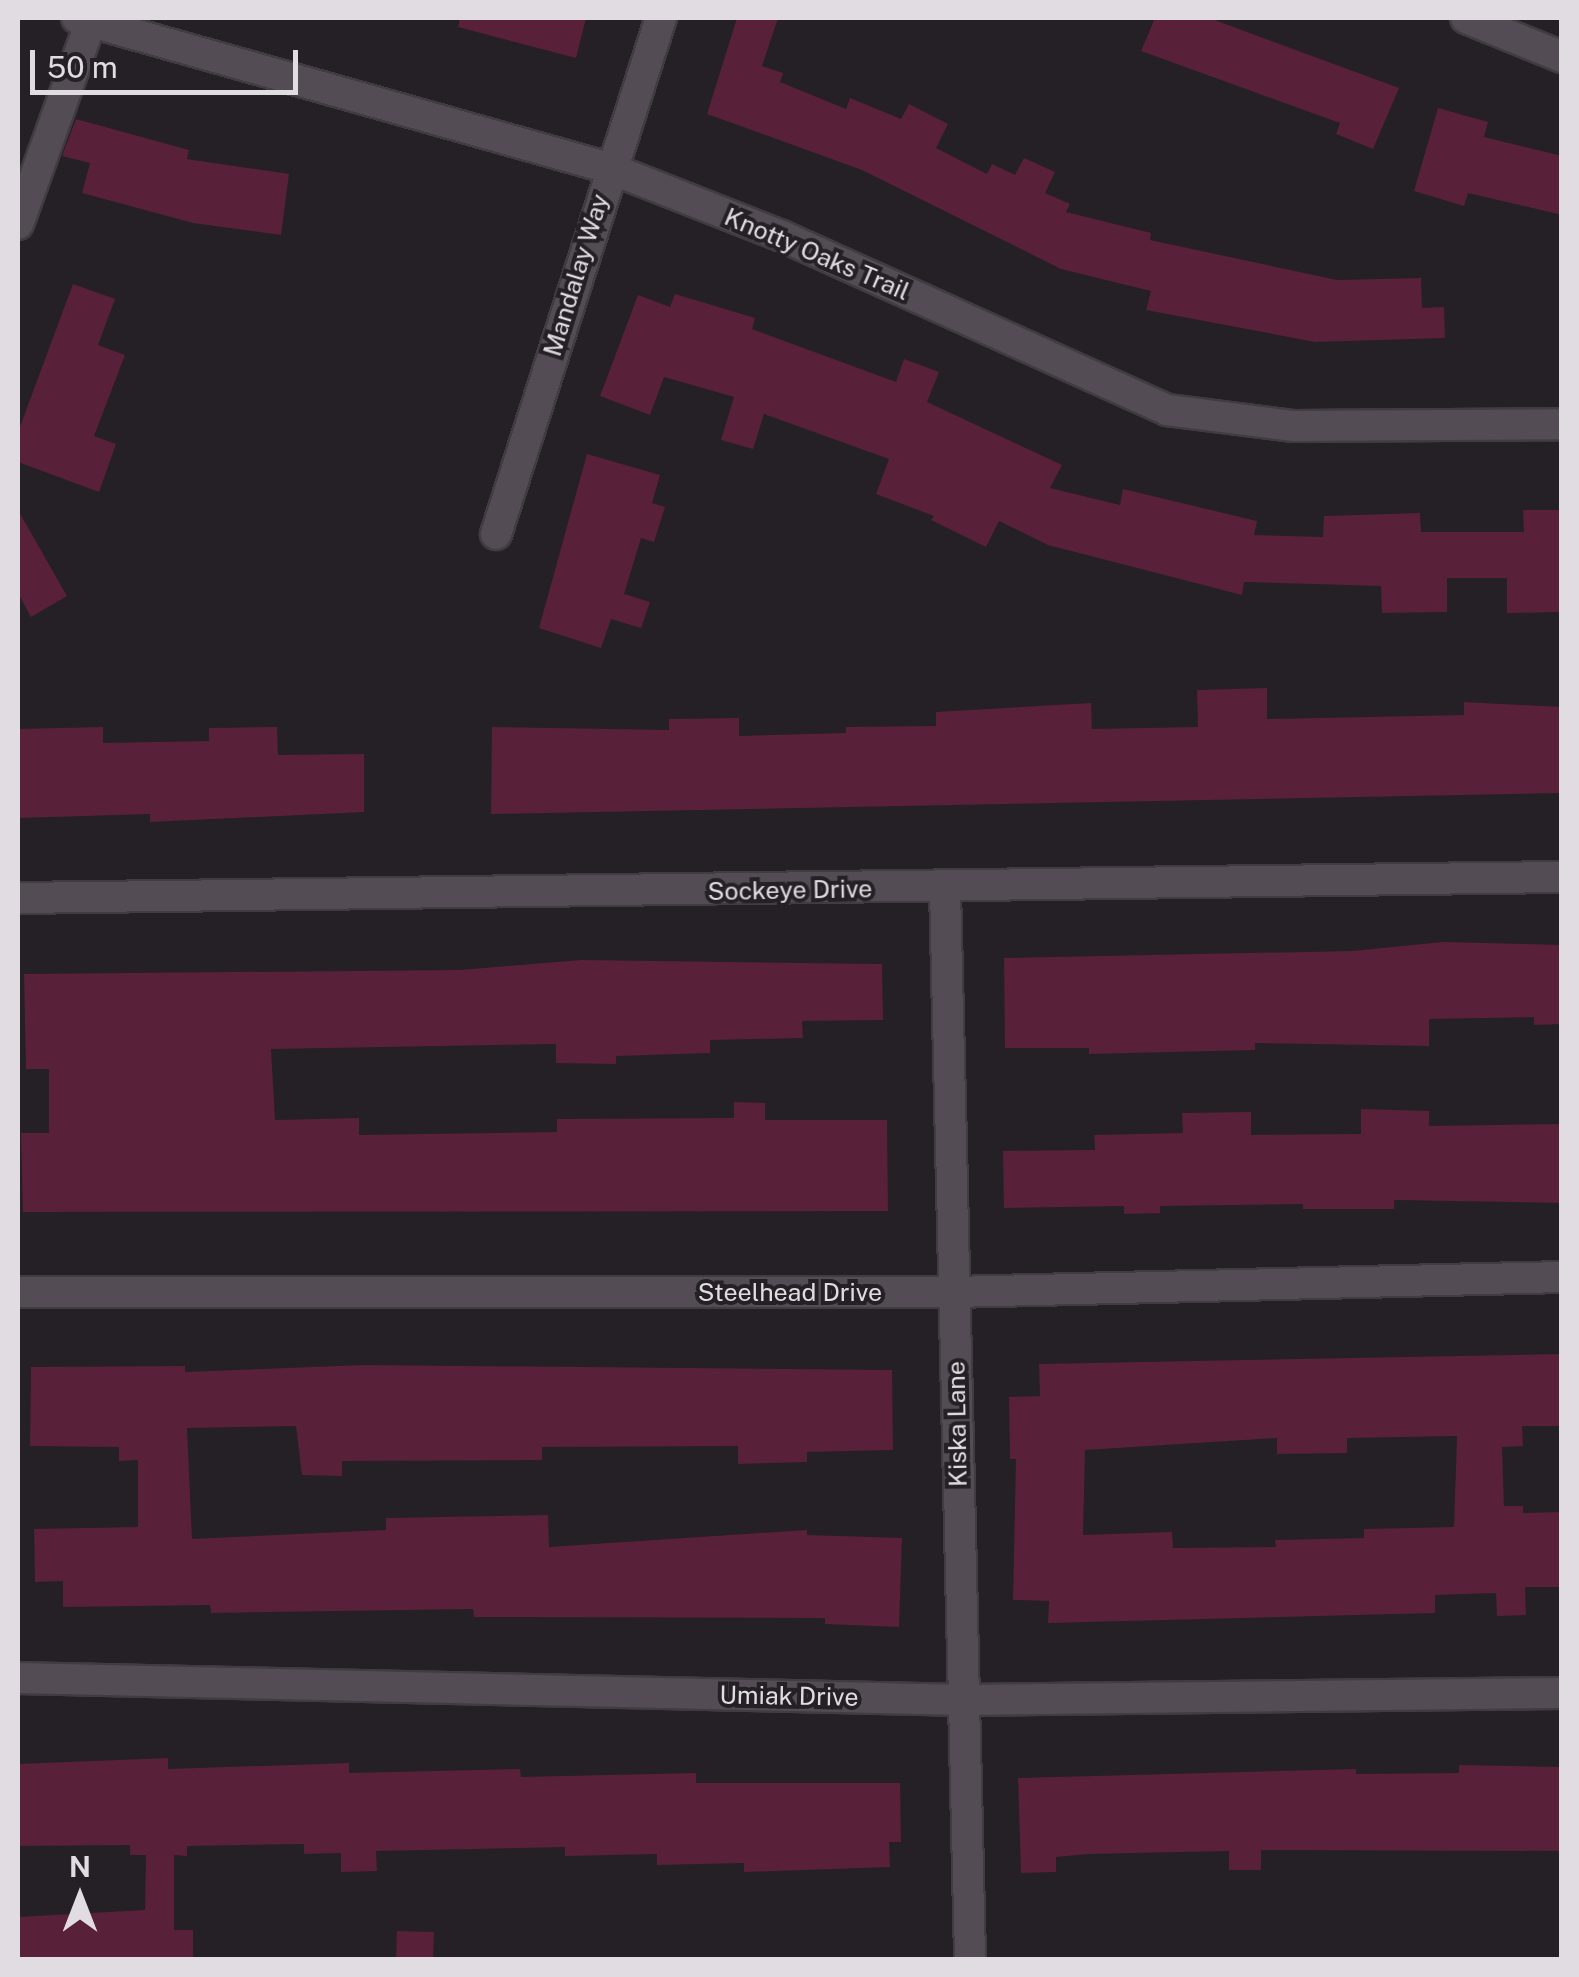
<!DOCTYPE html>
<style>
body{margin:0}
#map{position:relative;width:1579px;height:1977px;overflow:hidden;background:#251f26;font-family:"Public Sans",sans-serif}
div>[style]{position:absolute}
.building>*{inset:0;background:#582039}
.roads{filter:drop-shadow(2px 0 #403c41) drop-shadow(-2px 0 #403c41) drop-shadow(0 2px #403c41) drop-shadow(0 -2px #403c41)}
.minor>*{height:30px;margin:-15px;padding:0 15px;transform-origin:15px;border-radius:15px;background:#534c55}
span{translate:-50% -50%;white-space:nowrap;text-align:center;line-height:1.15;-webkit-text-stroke:8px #251f26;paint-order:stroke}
.street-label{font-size:25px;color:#e0dce1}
.frame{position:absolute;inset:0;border:20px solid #e0dce1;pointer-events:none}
.north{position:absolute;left:30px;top:1847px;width:100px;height:100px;-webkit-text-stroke:8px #251f26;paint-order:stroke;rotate:0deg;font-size:28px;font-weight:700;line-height:40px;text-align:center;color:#e0dce1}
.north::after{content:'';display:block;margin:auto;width:35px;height:45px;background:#e0dce1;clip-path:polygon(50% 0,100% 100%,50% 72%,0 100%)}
.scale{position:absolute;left:30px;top:50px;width:268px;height:45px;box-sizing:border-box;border:5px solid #e0dce1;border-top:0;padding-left:12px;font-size:30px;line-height:35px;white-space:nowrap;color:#e0dce1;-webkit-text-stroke:8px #251f26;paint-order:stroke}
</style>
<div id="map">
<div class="building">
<i style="clip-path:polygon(460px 18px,586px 18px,576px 58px,458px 27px)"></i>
<i style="clip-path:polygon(737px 18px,778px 18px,762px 66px,783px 73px,780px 82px,846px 109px,850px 98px,901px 119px,909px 104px,948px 124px,936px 148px,987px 174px,992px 164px,1015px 175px,1024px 158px,1055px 172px,1045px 193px,1070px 204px,1066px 212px,1151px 233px,1150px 240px,1337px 280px,1421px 278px,1422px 308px,1444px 307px,1445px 338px,1315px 342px,1146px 310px,1151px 291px,1061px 269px,862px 170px,707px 114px)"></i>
<i style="clip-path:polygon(1155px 18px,1209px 18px,1399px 88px,1373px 149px,1336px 134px,1340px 123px,1141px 51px)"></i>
<i style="clip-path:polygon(1438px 108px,1488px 122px,1484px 137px,1562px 156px,1562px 215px,1468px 193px,1464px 206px,1414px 191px)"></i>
<i style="clip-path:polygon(76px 119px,189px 150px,187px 159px,289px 174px,281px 235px,193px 223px,82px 193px,90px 163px,62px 156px)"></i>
<i style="clip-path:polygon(73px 284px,115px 299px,98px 345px,125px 355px,94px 436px,116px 444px,99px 492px,18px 462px,18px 432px)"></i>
<i style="clip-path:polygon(675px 294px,755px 318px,752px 329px,896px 382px,904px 359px,939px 372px,927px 402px,1062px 465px,1050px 488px,1120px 505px,1123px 489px,1257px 521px,1254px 535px,1323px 537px,1324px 516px,1420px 513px,1421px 532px,1524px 532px,1523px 510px,1562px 510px,1562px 612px,1507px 613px,1507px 578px,1447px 578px,1447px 612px,1382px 613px,1381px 586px,1244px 582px,1242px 595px,1048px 545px,999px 521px,986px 547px,931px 520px,934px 516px,876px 494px,889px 459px,764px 414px,753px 449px,721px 440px,734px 397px,664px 377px,650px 415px,600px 396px,638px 295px,670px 307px)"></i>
<i style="clip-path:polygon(587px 454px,660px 475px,652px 503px,665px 507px,654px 542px,641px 538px,624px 594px,650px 602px,641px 628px,611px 619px,601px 648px,539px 628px)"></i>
<i style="clip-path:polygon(18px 510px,67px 596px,31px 617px,18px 593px)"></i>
<i style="clip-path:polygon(1267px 688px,1267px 719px,1464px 715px,1464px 702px,1562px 707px,1562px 793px,491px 814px,492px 727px,669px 730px,669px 719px,739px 718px,739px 736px,846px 733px,846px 727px,936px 726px,936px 712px,1091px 703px,1092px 729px,1198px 727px,1197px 690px)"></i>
<i style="clip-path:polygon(103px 727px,103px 743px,209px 741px,209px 728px,277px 727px,278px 755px,364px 754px,364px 812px,150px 822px,150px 814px,18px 818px,18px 729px)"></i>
<i style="clip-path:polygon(1443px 942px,1562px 945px,1562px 1024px,1534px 1025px,1534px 1017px,1429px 1019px,1429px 1046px,1255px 1043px,1255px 1050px,1089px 1054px,1089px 1048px,1005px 1048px,1004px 958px,1352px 951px)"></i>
<i style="clip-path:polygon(581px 960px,882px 964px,883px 1020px,802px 1021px,803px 1038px,710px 1040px,710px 1053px,616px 1056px,616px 1064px,556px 1063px,556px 1044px,271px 1049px,275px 1120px,359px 1118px,359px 1135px,557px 1132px,557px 1119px,734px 1118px,734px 1102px,765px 1103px,765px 1120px,887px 1120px,888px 1211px,23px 1212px,21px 1133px,49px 1133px,49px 1069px,26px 1069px,24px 974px,460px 970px)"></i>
<i style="clip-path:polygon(1361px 1109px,1429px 1111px,1429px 1126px,1562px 1124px,1562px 1203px,1394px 1200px,1394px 1209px,1303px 1209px,1303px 1204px,1160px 1206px,1160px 1213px,1124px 1214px,1124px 1206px,1004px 1208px,1003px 1151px,1095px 1150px,1094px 1135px,1183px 1133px,1182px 1113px,1251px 1112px,1251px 1135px,1361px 1134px)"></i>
<i style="clip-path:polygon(evenodd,1562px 1354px,1562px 1426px,1522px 1426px,1523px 1446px,1502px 1447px,1504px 1506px,1523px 1506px,1523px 1513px,1562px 1512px,1562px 1587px,1525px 1587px,1526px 1615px,1497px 1616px,1496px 1593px,1435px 1595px,1435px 1613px,1048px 1623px,1049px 1601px,1013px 1600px,1016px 1459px,1010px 1459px,1009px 1397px,1040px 1396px,1039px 1364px,1562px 1354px,1457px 1436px,1454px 1527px,1364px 1529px,1364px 1538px,1275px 1540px,1276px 1547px,1173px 1548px,1172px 1532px,1083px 1535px,1085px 1450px,1277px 1438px,1277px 1454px,1347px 1453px,1347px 1438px,1457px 1436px)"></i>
<i style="clip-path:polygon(365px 1365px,892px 1370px,893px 1450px,807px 1452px,807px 1462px,738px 1464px,738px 1446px,542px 1447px,542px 1460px,342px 1461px,342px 1476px,302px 1475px,296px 1426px,187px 1428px,192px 1539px,386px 1530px,386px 1518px,548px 1515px,549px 1547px,807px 1530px,807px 1535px,902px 1538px,899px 1627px,825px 1624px,825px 1618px,474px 1617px,473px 1609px,211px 1613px,210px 1605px,63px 1607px,63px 1581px,35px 1582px,34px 1529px,138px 1527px,138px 1460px,119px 1461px,119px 1447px,30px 1446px,31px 1367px,185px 1366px,185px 1372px)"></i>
<i style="clip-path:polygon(168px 1758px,168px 1769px,349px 1763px,349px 1773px,520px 1769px,521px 1777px,696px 1773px,696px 1783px,900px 1783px,901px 1842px,889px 1842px,890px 1867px,744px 1872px,744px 1863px,657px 1865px,657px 1854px,565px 1856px,565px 1847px,376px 1851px,377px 1871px,341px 1872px,341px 1853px,304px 1854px,304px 1844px,187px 1846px,187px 1856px,174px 1855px,174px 1930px,193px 1930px,193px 1960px,18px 1960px,18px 1917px,145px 1910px,146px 1855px,130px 1855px,130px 1845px,18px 1846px,18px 1764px)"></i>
<i style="clip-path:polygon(1459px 1765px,1562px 1767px,1562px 1851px,1261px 1850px,1261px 1870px,1229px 1870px,1229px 1851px,1088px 1854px,1056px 1857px,1056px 1872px,1021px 1873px,1018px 1778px,1356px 1769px,1356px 1774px,1459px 1773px)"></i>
<i style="clip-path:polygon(397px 1931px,434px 1932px,433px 1960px,396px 1960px)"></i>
</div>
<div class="roads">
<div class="minor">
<i style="left:77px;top:18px;width:553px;rotate:15.75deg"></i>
<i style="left:609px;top:168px;width:186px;rotate:21.5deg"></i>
<i style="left:782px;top:236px;width:422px;rotate:24.3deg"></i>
<i style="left:1167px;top:410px;width:128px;rotate:7.2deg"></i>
<i style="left:1294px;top:426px;width:268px;rotate:-0.4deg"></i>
<i style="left:1466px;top:18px;width:104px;rotate:22.1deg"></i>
<i style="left:18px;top:224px;width:213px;rotate:-70.2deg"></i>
<i style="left:496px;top:534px;width:542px;rotate:-72.27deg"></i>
<i style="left:945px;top:888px;width:1072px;rotate:88.66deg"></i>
<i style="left:18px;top:898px;width:1544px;rotate:-0.78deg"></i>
<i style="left:18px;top:1292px;width:936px"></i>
<i style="left:954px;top:1292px;width:608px;rotate:-1.41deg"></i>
<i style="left:18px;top:1678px;width:946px;rotate:1.33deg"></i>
<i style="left:964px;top:1700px;width:598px;rotate:-0.67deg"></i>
</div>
</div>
<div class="street-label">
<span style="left:817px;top:254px;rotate:23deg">Knotty Oaks Trail</span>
<span style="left:576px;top:275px;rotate:-73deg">Mandalay Way</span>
<span style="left:790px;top:890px;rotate:-1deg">Sockeye Drive</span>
<span style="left:790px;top:1292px">Steelhead Drive</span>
<span style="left:957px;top:1424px;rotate:-91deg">Kiska Lane</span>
<span style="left:789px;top:1696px;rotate:1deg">Umiak Drive</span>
</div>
<div class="frame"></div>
<div class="north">N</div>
<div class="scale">50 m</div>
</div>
